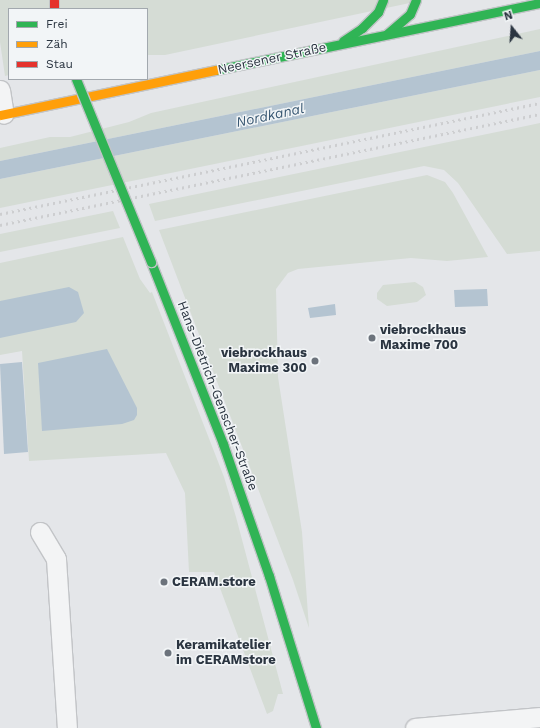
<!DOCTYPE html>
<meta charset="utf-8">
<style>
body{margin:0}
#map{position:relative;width:540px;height:728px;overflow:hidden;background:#e4e6e9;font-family:"Work Sans",sans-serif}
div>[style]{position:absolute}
.green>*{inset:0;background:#d5dcd5}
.water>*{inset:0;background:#b4c4d1}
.roads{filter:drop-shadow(1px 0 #c2c4c7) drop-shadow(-1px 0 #c2c4c7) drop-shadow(0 1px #c2c4c7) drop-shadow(0 -1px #c2c4c7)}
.street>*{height:19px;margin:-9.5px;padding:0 9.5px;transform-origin:9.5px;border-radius:9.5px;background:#f3f4f5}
.fast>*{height:9px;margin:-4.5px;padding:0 4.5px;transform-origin:4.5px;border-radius:4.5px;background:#30b455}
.slow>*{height:9px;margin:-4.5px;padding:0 4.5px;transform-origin:4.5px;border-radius:4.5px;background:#ff9f0a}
.jam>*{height:9px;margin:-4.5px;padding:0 4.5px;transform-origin:4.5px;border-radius:4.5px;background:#e5322d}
.rail>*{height:3px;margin-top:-1.5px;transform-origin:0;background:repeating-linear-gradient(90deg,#cdced0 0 2px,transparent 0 6px)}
.bridges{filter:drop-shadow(1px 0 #c2c4c7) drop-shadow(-1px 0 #c2c4c7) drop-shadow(0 1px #c2c4c7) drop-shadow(0 -1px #c2c4c7)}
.fast-bridge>*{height:9px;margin:-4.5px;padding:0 4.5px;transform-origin:4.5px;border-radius:4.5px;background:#30b455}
.dots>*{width:11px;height:11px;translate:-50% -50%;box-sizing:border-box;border:2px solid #f2f5f7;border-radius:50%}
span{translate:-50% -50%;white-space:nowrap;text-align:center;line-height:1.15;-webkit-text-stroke:3px #f2f5f7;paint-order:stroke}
.street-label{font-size:13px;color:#2b3541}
.poi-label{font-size:13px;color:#2b3541;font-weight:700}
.left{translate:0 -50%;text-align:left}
.right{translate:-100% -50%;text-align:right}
.water-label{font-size:14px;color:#385772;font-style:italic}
.legend{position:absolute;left:8px;top:8px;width:140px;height:72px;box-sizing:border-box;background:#f2f5f7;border:1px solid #a2a8ae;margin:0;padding:5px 7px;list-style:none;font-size:12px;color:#2b3541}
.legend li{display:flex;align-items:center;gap:8px;height:20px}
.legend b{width:20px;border:1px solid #a2a8ae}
.north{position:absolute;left:492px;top:8px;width:40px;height:40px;-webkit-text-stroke:3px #f2f5f7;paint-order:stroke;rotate:343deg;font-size:11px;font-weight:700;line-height:16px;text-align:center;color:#2b3541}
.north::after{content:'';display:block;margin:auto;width:14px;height:18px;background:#2b3541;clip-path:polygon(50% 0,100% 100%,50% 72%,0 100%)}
</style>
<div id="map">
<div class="green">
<i style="clip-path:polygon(0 0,424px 0,165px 55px,147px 55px,147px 9px,9px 9px,9px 75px,5px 76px,0 42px)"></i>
<i style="clip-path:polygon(540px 29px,540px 51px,0 161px,0 148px,50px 137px,70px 137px,129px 122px,151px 113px)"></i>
<i style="clip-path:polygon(540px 70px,540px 97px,0 208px,0 179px)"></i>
<i style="clip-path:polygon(540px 123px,540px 251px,507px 254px,458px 183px,444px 170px,424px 166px,155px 221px,149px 204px)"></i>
<i style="clip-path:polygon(427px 175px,445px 182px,453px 193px,488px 257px,447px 261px,411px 258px,298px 269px,288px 273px,276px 289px,278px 377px,302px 532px,309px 628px,293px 580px,159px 230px)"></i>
<i style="clip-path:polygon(113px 211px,120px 228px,0 252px,0 234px)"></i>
<i style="clip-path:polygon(123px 237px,140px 279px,150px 293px,152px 292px,224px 477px,236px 517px,283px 694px,278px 694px,273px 711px,267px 714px,214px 572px,189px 572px,185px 493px,166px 453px,29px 461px,22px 351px,0 355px,0 263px)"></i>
<i style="clip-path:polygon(415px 282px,423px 287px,426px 295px,417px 302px,387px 306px,377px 299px,377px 293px,383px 285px)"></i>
</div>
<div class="water">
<i style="clip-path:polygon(540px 51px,540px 70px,0 179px,0 161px)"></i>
<i style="clip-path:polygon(69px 287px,78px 292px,84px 313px,76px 322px,0 338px,0 301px)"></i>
<i style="clip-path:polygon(487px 289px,488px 306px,455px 307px,454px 290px)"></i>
<i style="clip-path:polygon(335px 304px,336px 315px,310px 318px,308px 308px)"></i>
<i style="clip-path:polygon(107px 349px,137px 408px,137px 415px,134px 420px,122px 424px,42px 431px,38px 363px)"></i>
<i style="clip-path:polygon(22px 362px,28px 452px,4px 454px,0 364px)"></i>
</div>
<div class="roads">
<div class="street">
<i style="left:0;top:90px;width:24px;rotate:81deg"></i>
<i style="left:40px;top:532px;width:31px;rotate:59deg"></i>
<i style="left:56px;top:559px;width:169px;rotate:86.3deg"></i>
<i style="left:415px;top:728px;width:125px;rotate:-5deg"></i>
</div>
<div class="fast">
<i style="left:387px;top:34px;width:30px;rotate:-41deg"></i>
<i style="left:410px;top:14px;width:15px;rotate:-67deg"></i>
<i style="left:343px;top:41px;width:23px;rotate:-34deg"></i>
<i style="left:362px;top:28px;width:23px;rotate:-45deg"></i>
<i style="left:378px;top:12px;width:13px;rotate:-67deg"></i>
<i style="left:216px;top:70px;width:331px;rotate:-11.7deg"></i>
<i style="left:151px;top:262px;width:196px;rotate:68.4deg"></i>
<i style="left:223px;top:444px;width:140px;rotate:70.8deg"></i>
<i style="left:269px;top:576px;width:159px;rotate:72.8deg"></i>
</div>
<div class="slow">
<i style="left:0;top:115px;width:221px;rotate:-11.8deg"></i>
</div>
<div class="jam">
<i style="left:54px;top:0;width:9px;rotate:90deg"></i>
</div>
</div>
<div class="rail">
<i style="left:0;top:214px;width:551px;rotate:-11.62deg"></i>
<i style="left:0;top:225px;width:551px;rotate:-11.62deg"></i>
</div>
<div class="bridges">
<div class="fast-bridge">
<i style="left:76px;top:79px;width:198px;rotate:67.7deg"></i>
</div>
</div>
<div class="dots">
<i style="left:372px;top:338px;background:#6c737c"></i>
<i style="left:315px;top:361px;background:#6c737c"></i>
<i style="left:164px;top:582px;background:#6c737c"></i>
<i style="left:168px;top:653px;background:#6c737c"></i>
</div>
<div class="street-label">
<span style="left:272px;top:59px;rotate:-12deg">Neersener Straße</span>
<span style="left:217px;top:396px;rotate:69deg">Hans-Dietrich-Genscher-Straße</span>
</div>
<div class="poi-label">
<span class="left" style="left:380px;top:338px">viebrockhaus<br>Maxime 700</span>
<span class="right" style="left:307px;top:361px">viebrockhaus<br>Maxime 300</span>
<span class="left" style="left:172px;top:582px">CERAM.store</span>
<span class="left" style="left:176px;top:653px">Keramikatelier<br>im CERAMstore</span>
</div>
<div class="water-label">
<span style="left:270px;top:115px;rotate:-12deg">Nordkanal</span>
</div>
<ul class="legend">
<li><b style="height:5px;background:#30b455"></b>Frei</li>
<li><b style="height:5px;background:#ff9f0a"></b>Zäh</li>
<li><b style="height:5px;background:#e5322d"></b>Stau</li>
</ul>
<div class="north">N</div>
</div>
